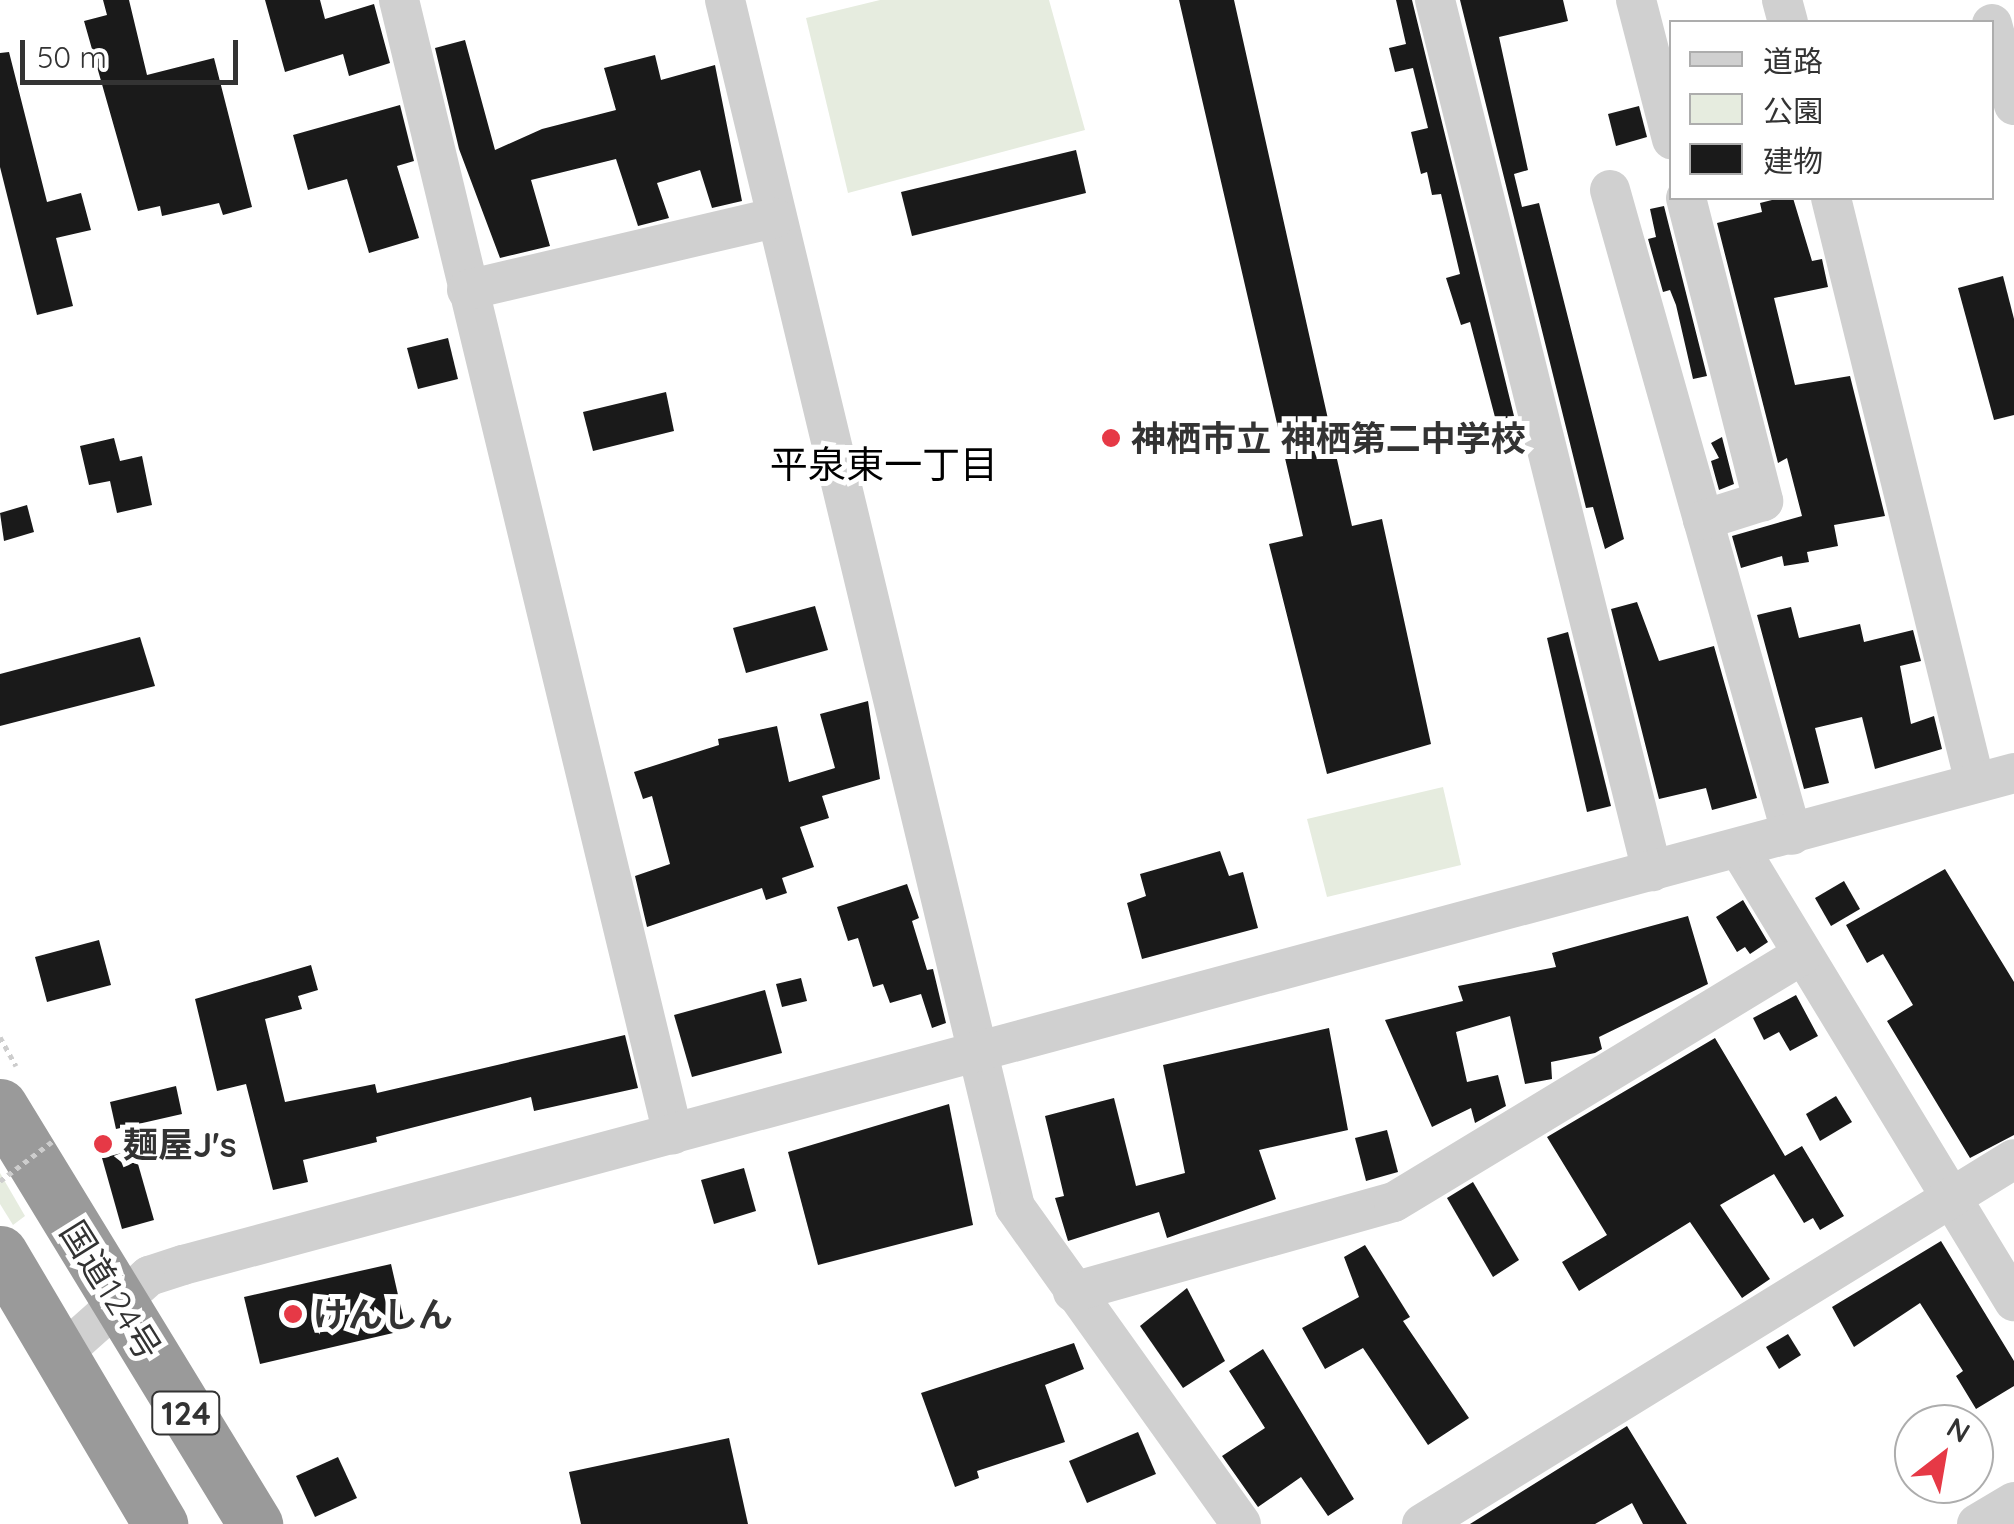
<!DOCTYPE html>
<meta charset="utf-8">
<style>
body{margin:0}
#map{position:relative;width:2014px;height:1524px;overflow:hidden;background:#fff;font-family:Quicksand,"Noto Sans JP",sans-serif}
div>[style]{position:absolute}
.green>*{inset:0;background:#e6ecdf}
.building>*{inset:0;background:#1a1a1a}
.path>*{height:5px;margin-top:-2.5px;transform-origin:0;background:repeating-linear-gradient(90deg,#cdcdcd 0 5px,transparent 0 10px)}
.minor>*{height:40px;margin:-20px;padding:0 20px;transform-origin:20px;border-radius:20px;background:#d0d0d0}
.highway>*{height:55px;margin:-27.5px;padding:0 27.5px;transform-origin:27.5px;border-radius:27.5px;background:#9a9a9a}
.path-bridge>*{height:5px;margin-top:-2.5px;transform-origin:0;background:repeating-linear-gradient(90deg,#cdcdcd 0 5px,transparent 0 10px)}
.dots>*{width:28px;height:28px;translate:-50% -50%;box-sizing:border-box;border:5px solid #fff;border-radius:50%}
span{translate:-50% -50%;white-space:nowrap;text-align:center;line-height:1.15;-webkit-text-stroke:10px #fff;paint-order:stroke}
.shield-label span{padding:2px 8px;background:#fff;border:2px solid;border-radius:8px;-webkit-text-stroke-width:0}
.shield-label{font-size:32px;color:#333;font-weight:700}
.poi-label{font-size:35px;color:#333;font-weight:700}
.left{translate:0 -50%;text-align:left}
.street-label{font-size:35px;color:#333}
.neighbourhood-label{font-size:38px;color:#000}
.legend{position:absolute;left:1669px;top:20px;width:325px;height:180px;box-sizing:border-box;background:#fff;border:2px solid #adadad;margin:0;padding:12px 18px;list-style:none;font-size:30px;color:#333}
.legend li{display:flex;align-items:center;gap:20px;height:50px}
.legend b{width:50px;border:2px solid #adadad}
.north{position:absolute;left:1894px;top:1404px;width:100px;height:100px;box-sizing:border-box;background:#fff;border:2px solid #adadad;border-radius:50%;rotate:31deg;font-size:28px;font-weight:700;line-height:40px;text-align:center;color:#333}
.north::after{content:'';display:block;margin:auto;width:35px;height:45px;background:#e63946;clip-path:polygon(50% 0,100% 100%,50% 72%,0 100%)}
.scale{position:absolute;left:20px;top:40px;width:218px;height:45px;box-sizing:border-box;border:5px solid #333;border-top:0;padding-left:12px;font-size:30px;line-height:35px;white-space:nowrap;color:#333;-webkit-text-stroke:8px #fff;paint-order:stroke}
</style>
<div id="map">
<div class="green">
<i style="clip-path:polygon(880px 0,1049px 0,1085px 130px,848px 193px,806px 18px)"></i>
<i style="clip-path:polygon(1443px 787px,1461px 865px,1327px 897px,1307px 819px)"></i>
<i style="clip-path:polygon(0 1173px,25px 1216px,13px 1225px,0 1204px)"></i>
</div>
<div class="building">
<i style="clip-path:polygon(103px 0,129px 0,147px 75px,214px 58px,252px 207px,223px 215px,219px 203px,162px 216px,160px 206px,138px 211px,84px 21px,107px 15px)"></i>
<i style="clip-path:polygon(265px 0,320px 0,325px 19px,374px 4px,390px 63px,349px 76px,343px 54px,285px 72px)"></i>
<i style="clip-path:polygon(1179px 0,1234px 0,1352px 526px,1382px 519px,1431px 744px,1327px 774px,1269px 544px,1303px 536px)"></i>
<i style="clip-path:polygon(1396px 0,1412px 0,1514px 416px,1496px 421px,1470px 322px,1461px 325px,1446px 278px,1460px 274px,1441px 194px,1432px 195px,1427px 172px,1421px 174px,1411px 132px,1428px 128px,1413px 68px,1395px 72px,1389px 48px,1406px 44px)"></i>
<i style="clip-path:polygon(1460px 0,1563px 0,1568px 21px,1499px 37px,1528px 170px,1514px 174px,1522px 207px,1539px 203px,1624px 539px,1605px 549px,1593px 507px,1586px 508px)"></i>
<i style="clip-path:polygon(465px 40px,495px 150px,542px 129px,616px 110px,604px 68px,655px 55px,661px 80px,715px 65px,742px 201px,712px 208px,700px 170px,657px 183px,669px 218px,638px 226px,616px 159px,531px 180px,550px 246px,500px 258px,459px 149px,435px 48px)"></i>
<i style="clip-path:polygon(9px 52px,47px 202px,81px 193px,91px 230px,56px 238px,73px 306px,37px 315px,0 167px,0 53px)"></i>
<i style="clip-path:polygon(400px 105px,414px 161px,397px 166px,419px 238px,369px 253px,347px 179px,308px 190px,293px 135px)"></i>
<i style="clip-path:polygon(1639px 106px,1647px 137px,1616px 146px,1608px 114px)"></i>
<i style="clip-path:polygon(1076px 150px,1086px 193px,912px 236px,901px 192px)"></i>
<i style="clip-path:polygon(1780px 198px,1793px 198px,1812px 261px,1822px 259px,1828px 287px,1774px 298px,1795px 385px,1850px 376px,1885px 516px,1834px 525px,1838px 546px,1807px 552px,1809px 562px,1784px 566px,1782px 556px,1741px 568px,1732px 536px,1802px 516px,1787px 458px,1778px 463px,1717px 223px,1762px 212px,1760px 203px)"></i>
<i style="clip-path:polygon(1664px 206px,1707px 376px,1693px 379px,1676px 305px,1670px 290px,1663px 292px,1648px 239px,1656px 237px,1650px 209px)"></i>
<i style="clip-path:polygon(2003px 276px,2014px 319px,2014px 415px,1994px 420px,1958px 288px)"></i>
<i style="clip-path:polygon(448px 338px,458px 379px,418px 389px,407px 348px)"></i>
<i style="clip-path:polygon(666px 392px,674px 431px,593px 451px,583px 412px)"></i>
<i style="clip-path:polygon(1722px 437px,1734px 484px,1719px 490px,1711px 461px,1719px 458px,1711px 443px)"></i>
<i style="clip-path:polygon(114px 438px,120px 461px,142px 456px,152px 505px,117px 513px,110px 481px,89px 485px,80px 446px)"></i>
<i style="clip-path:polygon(27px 505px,34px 532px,4px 541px,0 513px)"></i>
<i style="clip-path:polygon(1637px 602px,1659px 661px,1714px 646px,1757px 798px,1712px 810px,1706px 788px,1659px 799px,1611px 609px)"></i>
<i style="clip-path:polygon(815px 606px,828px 650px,746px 673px,733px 628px)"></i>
<i style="clip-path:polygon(1791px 607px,1799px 638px,1860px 624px,1864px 642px,1913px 630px,1921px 661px,1900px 666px,1911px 724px,1934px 716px,1942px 749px,1875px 769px,1862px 717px,1815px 728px,1829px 783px,1804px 789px,1757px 615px)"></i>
<i style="clip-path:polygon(1568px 632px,1611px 806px,1587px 812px,1547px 638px)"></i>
<i style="clip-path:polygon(140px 637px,155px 686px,0 726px,0 674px)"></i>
<i style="clip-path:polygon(868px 701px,880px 779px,822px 796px,829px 818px,800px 827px,814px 867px,782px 878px,787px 893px,766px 900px,762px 888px,647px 927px,635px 876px,670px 864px,652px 796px,643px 799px,634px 772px,719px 745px,718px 739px,777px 726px,789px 782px,835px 768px,820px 714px)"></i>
<i style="clip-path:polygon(1220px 851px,1229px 876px,1243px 872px,1258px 928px,1142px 959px,1127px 903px,1146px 896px,1140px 874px)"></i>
<i style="clip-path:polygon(1945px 869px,2014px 982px,2014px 1135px,1970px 1158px,1887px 1021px,1913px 1005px,1883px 954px,1867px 963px,1846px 925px)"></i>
<i style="clip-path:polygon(1844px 881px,1860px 909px,1831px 926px,1815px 898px)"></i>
<i style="clip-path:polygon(907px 884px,919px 918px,912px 921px,927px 970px,933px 969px,946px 1023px,932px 1028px,921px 994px,890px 1003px,883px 984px,873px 987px,858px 938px,848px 941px,837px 907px)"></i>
<i style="clip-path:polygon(1743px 900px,1768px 942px,1750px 954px,1745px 947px,1737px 952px,1716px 917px)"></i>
<i style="clip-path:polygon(1688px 916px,1708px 984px,1599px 1037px,1602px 1049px,1595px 1053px,1551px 1062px,1552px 1079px,1525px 1084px,1510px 1016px,1456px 1032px,1467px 1082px,1498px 1075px,1506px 1106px,1475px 1123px,1471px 1108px,1432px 1127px,1385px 1020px,1463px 1001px,1458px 986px,1556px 967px,1552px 953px)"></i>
<i style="clip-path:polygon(99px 940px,111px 985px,47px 1002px,35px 957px)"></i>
<i style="clip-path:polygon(311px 965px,318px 990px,298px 996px,302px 1009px,265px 1019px,285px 1102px,375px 1084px,377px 1093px,625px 1035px,638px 1088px,534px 1111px,531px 1097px,376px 1137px,377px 1142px,303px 1160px,308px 1182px,273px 1190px,246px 1084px,217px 1091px,195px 999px)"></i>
<i style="clip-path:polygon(801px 978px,807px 1001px,782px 1007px,776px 984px)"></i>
<i style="clip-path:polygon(765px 990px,782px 1053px,692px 1077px,674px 1015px)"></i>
<i style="clip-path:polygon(1796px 995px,1818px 1036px,1790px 1051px,1779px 1032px,1764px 1040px,1753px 1018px)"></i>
<i style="clip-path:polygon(1329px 1028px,1348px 1130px,1259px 1150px,1276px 1199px,1167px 1238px,1159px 1212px,1068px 1241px,1055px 1198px,1064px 1196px,1045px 1116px,1114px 1098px,1136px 1186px,1185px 1173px,1163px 1065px)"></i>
<i style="clip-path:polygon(1715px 1038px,1785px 1156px,1802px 1146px,1844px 1216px,1820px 1230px,1813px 1218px,1804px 1223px,1774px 1174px,1720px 1205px,1770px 1279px,1742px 1298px,1690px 1222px,1579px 1291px,1562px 1262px,1607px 1235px,1547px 1137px)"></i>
<i style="clip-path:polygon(176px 1086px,182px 1114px,116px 1129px,110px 1102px)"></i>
<i style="clip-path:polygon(1836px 1096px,1852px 1122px,1820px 1141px,1806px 1114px)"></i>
<i style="clip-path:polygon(949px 1104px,973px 1225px,818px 1265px,788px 1152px)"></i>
<i style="clip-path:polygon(1387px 1130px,1398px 1172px,1366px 1181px,1355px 1138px)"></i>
<i style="clip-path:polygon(134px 1150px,154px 1220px,122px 1229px,102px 1158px)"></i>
<i style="clip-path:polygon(744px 1168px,756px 1211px,714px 1224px,701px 1180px)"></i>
<i style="clip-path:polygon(1473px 1182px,1519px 1260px,1493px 1277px,1447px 1198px)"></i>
<i style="clip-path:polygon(1941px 1241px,2014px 1361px,2014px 1386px,1976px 1409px,1956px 1376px,1963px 1371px,1920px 1303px,1854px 1347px,1832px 1307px)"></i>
<i style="clip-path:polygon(1365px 1245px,1410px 1317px,1403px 1321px,1469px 1418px,1428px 1445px,1363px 1348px,1325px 1369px,1302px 1328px,1359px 1297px,1344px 1257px)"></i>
<i style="clip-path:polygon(391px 1264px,406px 1330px,260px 1364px,244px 1297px)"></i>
<i style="clip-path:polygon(1187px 1288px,1225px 1361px,1183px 1388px,1140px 1326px)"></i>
<i style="clip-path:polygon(1788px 1334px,1801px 1355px,1779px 1369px,1766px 1347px)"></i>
<i style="clip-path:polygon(1074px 1343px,1084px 1369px,1045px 1385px,1065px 1442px,977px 1471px,979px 1478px,955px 1487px,921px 1393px)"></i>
<i style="clip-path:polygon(1263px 1349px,1354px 1499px,1328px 1516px,1301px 1477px,1258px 1507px,1222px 1456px,1265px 1428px,1229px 1371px)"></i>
<i style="clip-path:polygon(1627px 1426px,1687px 1524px,1643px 1524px,1632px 1503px,1595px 1524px,1470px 1524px)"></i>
<i style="clip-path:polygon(1138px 1432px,1156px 1474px,1087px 1503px,1069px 1461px)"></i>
<i style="clip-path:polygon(729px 1438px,748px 1524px,581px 1524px,569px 1472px)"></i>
<i style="clip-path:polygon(338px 1457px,357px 1498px,315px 1517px,296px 1476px)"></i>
</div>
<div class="path">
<i style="left:0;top:1037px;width:33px;rotate:61deg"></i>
</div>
<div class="minor">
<i style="left:399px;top:0;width:1167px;rotate:76.42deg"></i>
<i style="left:725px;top:0;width:1241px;rotate:76.49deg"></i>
<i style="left:1015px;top:1207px;width:389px;rotate:54.5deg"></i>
<i style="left:1435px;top:0;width:898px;rotate:76.01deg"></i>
<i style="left:1636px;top:0;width:144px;rotate:75.5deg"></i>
<i style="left:1782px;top:0;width:23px;rotate:75deg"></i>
<i style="left:1992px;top:24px;width:84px;rotate:74.8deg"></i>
<i style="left:1610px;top:190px;width:670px;rotate:74.24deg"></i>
<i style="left:1686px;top:198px;width:313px;rotate:75.7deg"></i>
<i style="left:1763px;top:501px;width:63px;rotate:162.4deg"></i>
<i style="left:1831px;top:198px;width:602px;rotate:76.17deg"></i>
<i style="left:467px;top:290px;width:316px;rotate:-13.2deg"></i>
<i style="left:1740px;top:850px;width:528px;rotate:58.72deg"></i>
<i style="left:1073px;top:1292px;width:333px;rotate:-15.7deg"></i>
<i style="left:1394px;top:1202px;width:477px;rotate:-31.2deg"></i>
<i style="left:58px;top:1357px;width:122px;rotate:-41.7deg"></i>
<i style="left:149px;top:1276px;width:36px;rotate:-18deg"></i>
<i style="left:183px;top:1265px;width:1896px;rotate:-15.04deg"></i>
<i style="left:1422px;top:1524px;width:695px;rotate:-31.66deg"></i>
<i style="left:1977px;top:1524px;width:43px;rotate:-30.7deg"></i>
</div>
<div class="highway">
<i style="left:0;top:1106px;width:490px;rotate:58.6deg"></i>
<i style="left:0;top:1253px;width:315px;rotate:59.4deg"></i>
</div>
<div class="path-bridge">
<i style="left:0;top:1181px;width:68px;rotate:-37.2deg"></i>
</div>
<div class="dots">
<i style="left:1111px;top:438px;background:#e63946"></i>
<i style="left:103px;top:1144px;background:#e63946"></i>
<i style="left:293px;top:1314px;background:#e63946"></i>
</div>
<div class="shield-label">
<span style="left:186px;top:1413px">124</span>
</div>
<div class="poi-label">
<span class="left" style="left:1131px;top:438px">神栖市立 神栖第二中学校</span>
<span class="left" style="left:123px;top:1144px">麺屋J's</span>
<span class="left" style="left:313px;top:1314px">けんしん</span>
</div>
<div class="street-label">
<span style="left:111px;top:1290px;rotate:58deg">国道124号</span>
</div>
<div class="neighbourhood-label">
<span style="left:884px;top:465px">平泉東一丁目</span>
</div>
<ul class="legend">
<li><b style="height:12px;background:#d0d0d0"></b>道路</li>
<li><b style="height:28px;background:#e6ecdf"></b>公園</li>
<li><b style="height:28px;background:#1a1a1a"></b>建物</li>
</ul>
<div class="north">N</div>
<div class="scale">50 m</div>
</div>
